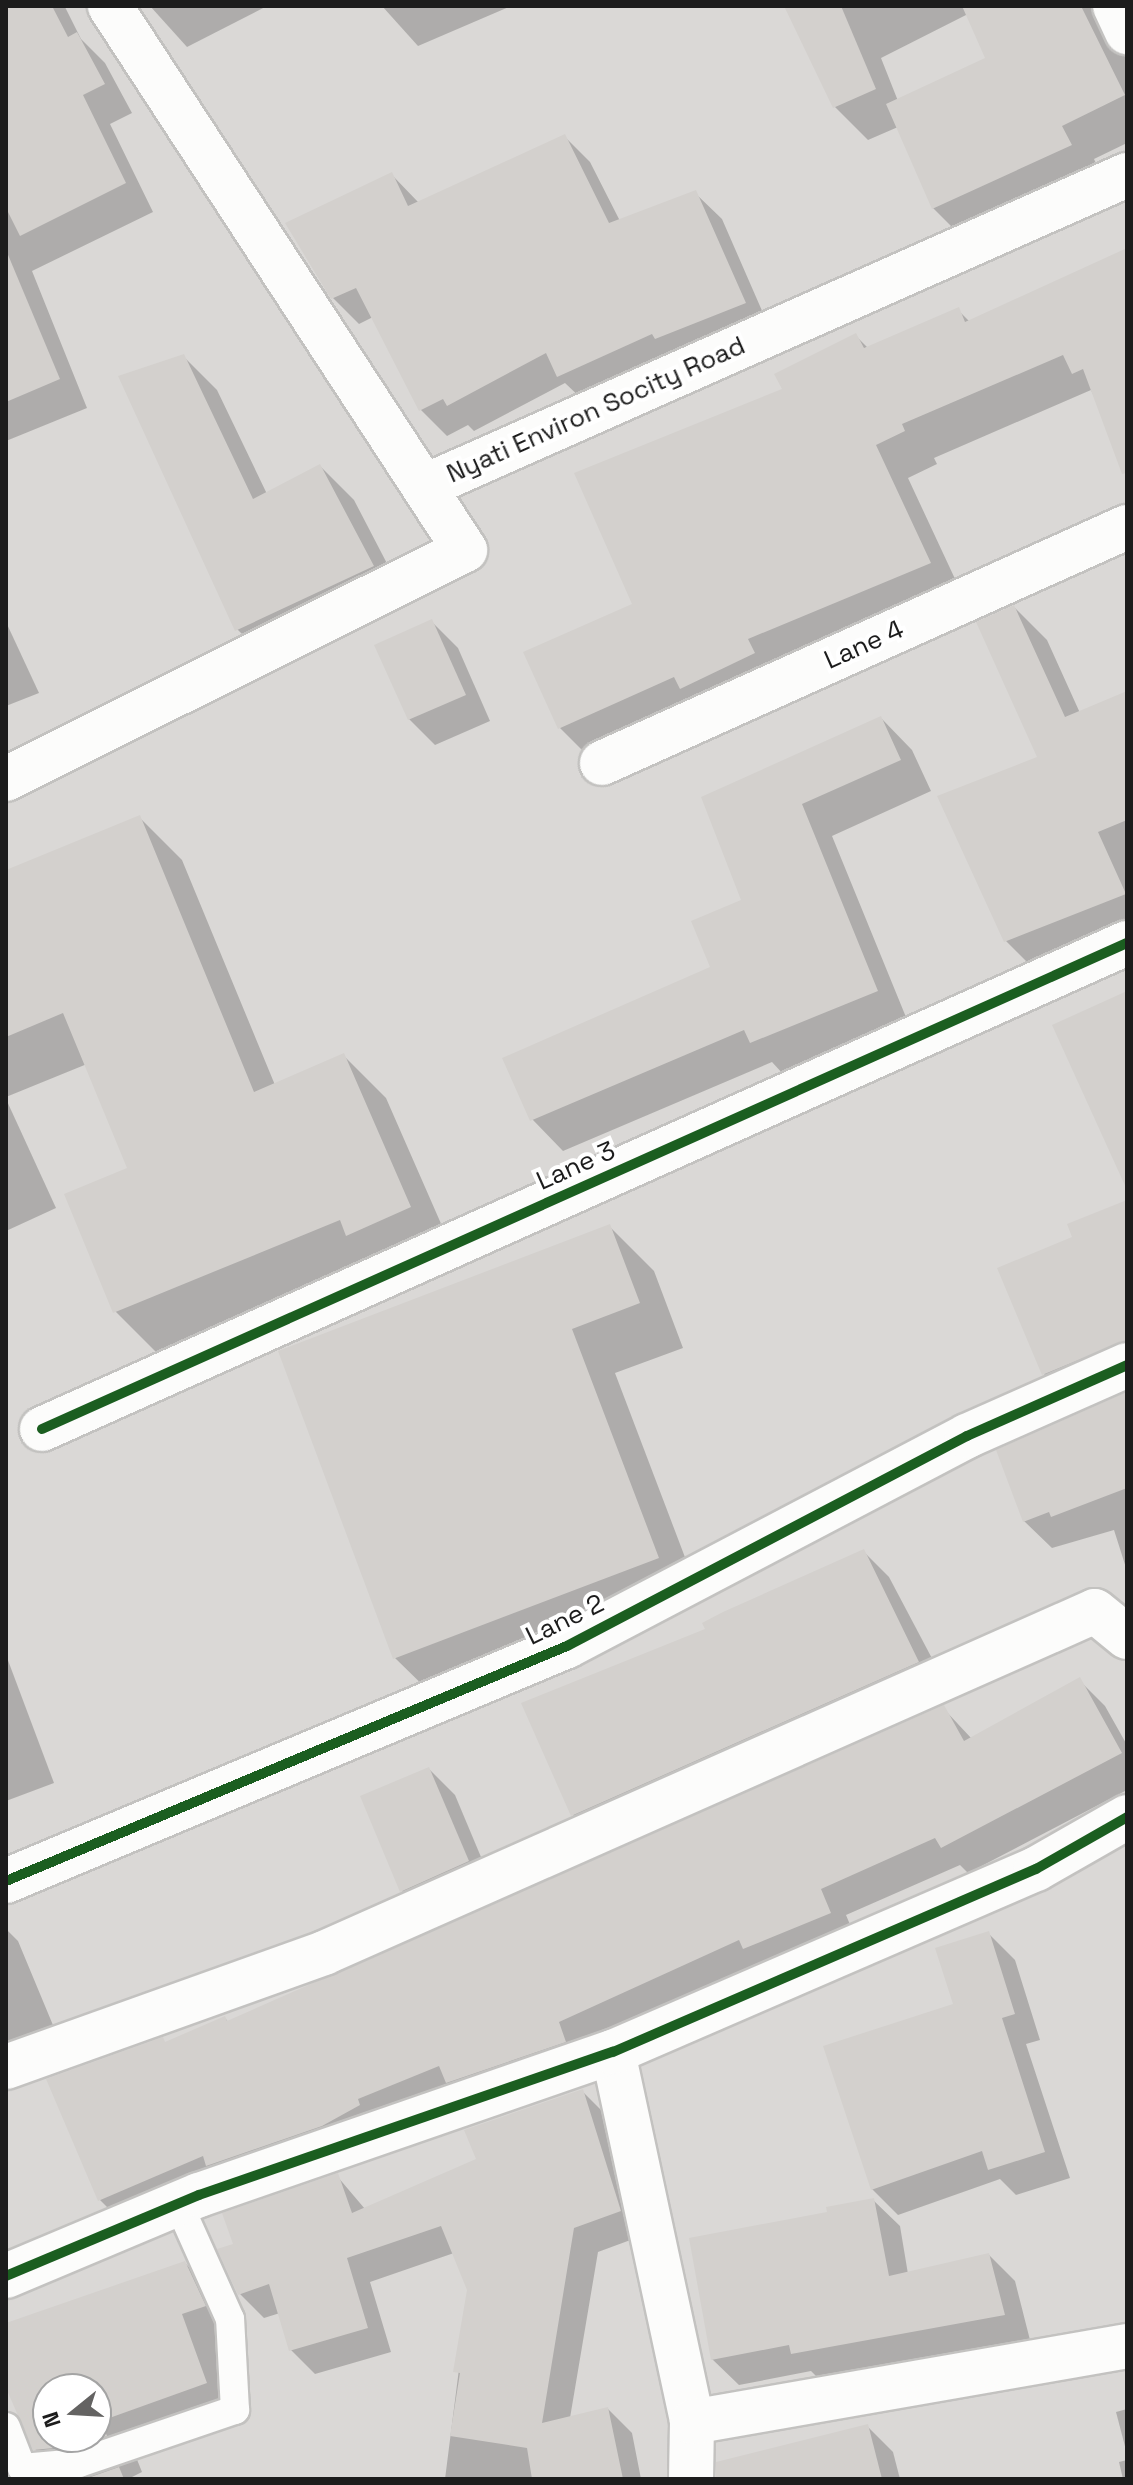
<!DOCTYPE html>
<style>
body{margin:0}
#map{position:relative;width:1133px;height:2485px;overflow:hidden;background:#ebe8e4;font-family:"Space Grotesk",sans-serif}
div>[style]{position:absolute}
.residential>*{inset:0;background:#dad8d6}
.shadow>*{inset:0;background:#0003}
.building>*{inset:0;background:#d3d0cd}
.roads{filter:drop-shadow(2px 0 #c3c2c0) drop-shadow(-2px 0 #c3c2c0) drop-shadow(0 2px #c3c2c0) drop-shadow(0 -2px #c3c2c0)}
.service>*{height:28px;margin:-14px;padding:0 14px;transform-origin:14px;border-radius:14px;background:#fcfcfb}
.minor>*{height:44px;margin:-22px;padding:0 22px;transform-origin:22px;border-radius:22px;background:#fcfcfb}
.cycleway>*{height:10px;margin:-5px;padding:0 5px;transform-origin:5px;border-radius:5px;background:#1b5e20}
span{translate:-50% -50%;white-space:nowrap;text-align:center;line-height:1.15;-webkit-text-stroke:8px #fff;paint-order:stroke}
.street-label{font-size:26px;color:#1c1c1c}
.frame{position:absolute;inset:0;border:8px solid #1c1c1c;pointer-events:none}
.north{position:absolute;left:32px;top:2373px;width:80px;height:80px;box-sizing:border-box;background:#fff;border:2px solid #a4a4a4;border-radius:50%;rotate:252deg;font-size:22px;font-weight:700;line-height:32px;text-align:center;color:#1c1c1c}
.north::after{content:'';display:block;margin:auto;width:28px;height:36px;background:#646362;clip-path:polygon(50% 0,100% 100%,50% 72%,0 100%)}
</style>
<div id="map">
<div class="residential">
<i style="clip-path:polygon(evenodd,6px 6px,1127px 6px,1127px 2479px,6px 2479px,6px 6px,48px 2389px,96px 2389px,96px 2437px,48px 2437px,48px 2389px)"></i>
</div>
<div class="shadow">
<i style="clip-path:polygon(6px 6px,65px 7px,81px 39px,105px 63px,132px 113px,110px 124px,153px 212px,32px 271px,87px 408px,6px 441px)"></i>
<i style="clip-path:polygon(150px 6px,267px 6px,187px 47px)"></i>
<i style="clip-path:polygon(382px 6px,511px 6px,418px 46px)"></i>
<i style="clip-path:polygon(evenodd,787px 6px,1098px 6px,1127px 49px,1127px 143px,1094px 159px,1103px 179px,966px 241px,933px 208px,898px 127px,868px 140px,835px 107px,787px 6px,968px 14px,988px 59px,898px 101px,881px 58px,968px 14px)"></i>
<i style="clip-path:polygon(564px 136px,590px 162px,620px 221px,695px 193px,722px 219px,770px 329px,585px 402px,565px 383px,474px 431px,468px 425px,447px 436px,421px 410px,373px 317px,359px 324px,333px 298px,392px 175px,419px 203px)"></i>
<i style="clip-path:polygon(1127px 250px,1127px 468px,1091px 390px,934px 458px,937px 464px,908px 478px,963px 596px,593px 761px,560px 728px,635px 605px,784px 390px,856px 336px,868px 348px,958px 310px,970px 322px)"></i>
<i style="clip-path:polygon(183px 356px,217px 390px,267px 494px,320px 466px,354px 500px,406px 600px,271px 663px,237px 629px)"></i>
<i style="clip-path:polygon(1014px 607px,1047px 640px,1080px 713px,1127px 694px,1127px 940px,1039px 974px,1006px 941px,1040px 759px)"></i>
<i style="clip-path:polygon(6px 622px,39px 693px,6px 706px)"></i>
<i style="clip-path:polygon(432px 622px,458px 648px,490px 721px,435px 745px,409px 719px)"></i>
<i style="clip-path:polygon(881px 718px,912px 750px,931px 791px,832px 836px,908px 1022px,783px 1074px,772px 1062px,563px 1151px,532px 1119px,712px 968px,744px 901px,703px 798px)"></i>
<i style="clip-path:polygon(139px 817px,182px 860px,275px 1085px,343px 1055px,386px 1098px,453px 1251px,158px 1354px,115px 1311px,130px 1169px,87px 1064px,6px 1097px,6px 872px)"></i>
<i style="clip-path:polygon(6px 1099px,56px 1208px,6px 1231px)"></i>
<i style="clip-path:polygon(1127px 1202px,1127px 1379px,1071px 1402px,1044px 1374px,1074px 1238px)"></i>
<i style="clip-path:polygon(610px 1227px,654px 1271px,683px 1348px,615px 1373px,702px 1602px,440px 1702px,395px 1658px)"></i>
<i style="clip-path:polygon(1127px 1395px,1127px 1571px,1114px 1530px,1052px 1548px,1024px 1521px)"></i>
<i style="clip-path:polygon(863px 1551px,889px 1577px,945px 1683px,599px 1841px,573px 1815px,708px 1630px)"></i>
<i style="clip-path:polygon(6px 1655px,54px 1783px,6px 1801px)"></i>
<i style="clip-path:polygon(1079px 1680px,1105px 1706px,1127px 1745px,1127px 1790px,968px 1873px,960px 1865px,846px 1915px,856px 1939px,126px 2226px,100px 2200px,167px 2044px,225px 2018px,229px 2023px,943px 1708px,972px 1739px)"></i>
<i style="clip-path:polygon(429px 1769px,455px 1795px,494px 1888px,428px 1917px,402px 1891px)"></i>
<i style="clip-path:polygon(6px 1929px,18px 1941px,65px 2054px,12px 2078px,6px 2098px)"></i>
<i style="clip-path:polygon(988px 1933px,1015px 1960px,1040px 2040px,1026px 2044px,1070px 2178px,1016px 2195px,1000px 2179px,898px 2215px,872px 2189px)"></i>
<i style="clip-path:polygon(582px 2091px,606px 2115px,644px 2235px,598px 2252px,570px 2418px,608px 2409px,632px 2433px,641px 2479px,445px 2479px,469px 2290px,454px 2253px,370px 2282px,391px 2352px,315px 2374px,291px 2350px,280px 2313px,264px 2318px,240px 2294px,236px 2245px,337px 2176px,365px 2209px,478px 2160px)"></i>
<i style="clip-path:polygon(873px 2200px,900px 2226px,908px 2274px,989px 2255px,1015px 2281px,1030px 2340px,819px 2379px,811px 2371px,739px 2385px,712px 2359px,829px 2214px)"></i>
<i style="clip-path:polygon(evenodd,185px 2263px,221px 2300px,242px 2420px,136px 2457px,142px 2472px,128px 2479px,65px 2479px,35px 2449px,6px 2376px,6px 2326px,185px 2263px,48px 2389px,96px 2389px,96px 2437px,48px 2437px,48px 2389px)"></i>
<i style="clip-path:polygon(1127px 2409px,1127px 2454px,1116px 2412px)"></i>
<i style="clip-path:polygon(867px 2426px,893px 2452px,900px 2479px,755px 2479px)"></i>
<i style="clip-path:polygon(6px 2457px,25px 2479px,6px 2479px)"></i>
<i style="clip-path:polygon(1127px 2460px,1127px 2479px,1123px 2479px,1119px 2462px)"></i>
</div>
<div class="building">
<i style="clip-path:polygon(6px 6px,52px 6px,68px 37px,77px 32px,105px 84px,83px 95px,126px 183px,20px 236px,6px 208px)"></i>
<i style="clip-path:polygon(784px 6px,841px 6px,876px 89px,833px 108px)"></i>
<i style="clip-path:polygon(962px 6px,1081px 6px,1125px 95px,1062px 126px,1072px 145px,932px 209px,886px 104px,985px 58px)"></i>
<i style="clip-path:polygon(565px 134px,609px 223px,696px 190px,746px 303px,655px 339px,652px 334px,557px 377px,546px 353px,447px 406px,443px 399px,419px 411px,356px 288px,331px 299px,285px 223px,392px 172px,408px 206px)"></i>
<i style="clip-path:polygon(1127px 248px,1127px 473px,1122px 474px,1083px 369px,1072px 374px,1063px 355px,902px 424px,905px 431px,876px 445px,931px 563px,748px 639px,755px 653px,680px 689px,674px 677px,558px 729px,523px 652px,632px 604px,574px 473px,782px 389px,774px 374px,856px 333px,864px 348px,959px 307px,965px 322px)"></i>
<i style="clip-path:polygon(6px 250px,60px 379px,6px 402px)"></i>
<i style="clip-path:polygon(184px 354px,253px 499px,320px 464px,374px 566px,235px 631px,118px 376px)"></i>
<i style="clip-path:polygon(1014px 605px,1065px 717px,1127px 691px,1127px 820px,1098px 832px,1126px 894px,1004px 942px,937px 796px,1037px 757px,976px 622px)"></i>
<i style="clip-path:polygon(432px 619px,466px 695px,408px 720px,374px 645px)"></i>
<i style="clip-path:polygon(881px 716px,901px 760px,802px 804px,878px 991px,750px 1043px,744px 1030px,530px 1121px,502px 1058px,710px 967px,691px 921px,741px 900px,701px 797px)"></i>
<i style="clip-path:polygon(140px 815px,254px 1092px,344px 1053px,411px 1207px,346px 1236px,340px 1220px,113px 1313px,64px 1194px,127px 1168px,63px 1013px,6px 1037px,6px 870px)"></i>
<i style="clip-path:polygon(1127px 991px,1127px 1190px,1052px 1025px)"></i>
<i style="clip-path:polygon(1127px 1200px,1127px 1340px,1042px 1375px,997px 1268px,1072px 1237px,1067px 1224px)"></i>
<i style="clip-path:polygon(610px 1224px,640px 1303px,572px 1329px,659px 1558px,393px 1659px,278px 1351px)"></i>
<i style="clip-path:polygon(1127px 1392px,1127px 1488px,1051px 1517px,1049px 1512px,1023px 1522px,996px 1450px)"></i>
<i style="clip-path:polygon(864px 1549px,919px 1662px,571px 1816px,521px 1703px,705px 1629px,702px 1623px,723px 1612px)"></i>
<i style="clip-path:polygon(1080px 1677px,1122px 1753px,941px 1848px,935px 1838px,821px 1889px,831px 1913px,743px 1949px,739px 1940px,559px 2022px,566px 2042px,446px 2083px,439px 2066px,358px 2099px,360px 2105px,322px 2126px,206px 2166px,203px 2156px,98px 2201px,46px 2079px,163px 2037px,165px 2042px,225px 2016px,227px 2021px,944px 1705px,964px 1741px)"></i>
<i style="clip-path:polygon(429px 1767px,469px 1861px,400px 1892px,360px 1796px)"></i>
<i style="clip-path:polygon(989px 1931px,1015px 2014px,1002px 2018px,1045px 2152px,988px 2170px,982px 2151px,871px 2190px,823px 2046px,953px 2004px,935px 1948px)"></i>
<i style="clip-path:polygon(583px 2089px,621px 2211px,574px 2228px,542px 2423px,608px 2407px,623px 2479px,532px 2479px,527px 2448px,450px 2436px,460px 2373px,453px 2372px,467px 2290px,441px 2226px,347px 2258px,368px 2328px,289px 2351px,269px 2284px,238px 2295px,217px 2249px,233px 2244px,222px 2213px,338px 2173px,352px 2213px,476px 2159px,464px 2130px)"></i>
<i style="clip-path:polygon(874px 2198px,889px 2276px,989px 2253px,1005px 2315px,791px 2354px,789px 2345px,711px 2360px,689px 2238px,827px 2212px,826px 2207px)"></i>
<i style="clip-path:polygon(evenodd,185px 2261px,206px 2306px,182px 2314px,207px 2383px,101px 2421px,107px 2436px,75px 2446px,33px 2450px,6px 2388px,6px 2323px,185px 2261px,48px 2389px,96px 2389px,96px 2437px,48px 2437px,48px 2389px)"></i>
<i style="clip-path:polygon(868px 2424px,882px 2479px,716px 2479px,716px 2462px)"></i>
<i style="clip-path:polygon(119px 2467px,124px 2479px,85px 2479px)"></i>
</div>
<div class="roads">
<div class="service">
<i style="left:6px;top:2427px;width:44px;rotate:68.7deg"></i>
<i style="left:22px;top:2468px;width:57px;rotate:-5deg"></i>
<i style="left:79px;top:2463px;width:165px;rotate:-18.8deg"></i>
<i style="left:235px;top:2410px;width:91px;rotate:-93.1deg"></i>
<i style="left:230px;top:2319px;width:127px;rotate:-114.1deg"></i>
</div>
<div class="minor">
<i style="left:1115px;top:6px;width:29px;rotate:65deg"></i>
<i style="left:428px;top:485px;width:765px;rotate:-23.92deg"></i>
<i style="left:602px;top:763px;width:576px;rotate:-24.21deg"></i>
<i style="left:6px;top:779px;width:513px;rotate:-26.52deg"></i>
<i style="left:465px;top:550px;width:650px;rotate:-123.13deg"></i>
<i style="left:42px;top:1429px;width:1189px;rotate:-24.13deg"></i>
<i style="left:6px;top:1881px;width:608px;rotate:-22.73deg"></i>
<i style="left:567px;top:1646px;width:452px;rotate:-27.7deg"></i>
<i style="left:967px;top:1436px;width:175px;rotate:-23.9deg"></i>
<i style="left:613px;top:2052px;width:378px;rotate:77.9deg"></i>
<i style="left:692px;top:2422px;width:57px;rotate:91deg"></i>
<i style="left:6px;top:2067px;width:338px;rotate:-19.7deg"></i>
<i style="left:324px;top:1953px;width:843px;rotate:-23.92deg"></i>
<i style="left:1095px;top:1611px;width:41px;rotate:39.1deg"></i>
<i style="left:6px;top:2276px;width:209px;rotate:-22.8deg"></i>
<i style="left:199px;top:2195px;width:438px;rotate:-19.1deg"></i>
<i style="left:613px;top:2052px;width:461px;rotate:-23.4deg"></i>
<i style="left:1036px;top:1869px;width:105px;rotate:-29.7deg"></i>
<i style="left:692px;top:2422px;width:442px;rotate:-9.9deg"></i>
</div>
</div>
<div class="cycleway">
<i style="left:42px;top:1429px;width:1189px;rotate:-24.13deg"></i>
<i style="left:6px;top:1881px;width:608px;rotate:-22.73deg"></i>
<i style="left:567px;top:1646px;width:452px;rotate:-27.7deg"></i>
<i style="left:967px;top:1436px;width:175px;rotate:-23.9deg"></i>
<i style="left:6px;top:2276px;width:209px;rotate:-22.8deg"></i>
<i style="left:199px;top:2195px;width:438px;rotate:-19.1deg"></i>
<i style="left:613px;top:2052px;width:461px;rotate:-23.4deg"></i>
<i style="left:1036px;top:1869px;width:105px;rotate:-29.7deg"></i>
</div>
<div class="street-label">
<span style="left:596px;top:410px;rotate:-24deg">Nyati Environ Socity Road</span>
<span style="left:864px;top:645px;rotate:-24deg">Lane 4</span>
<span style="left:576px;top:1166px;rotate:-24deg">Lane 3</span>
<span style="left:565px;top:1620px;rotate:-26deg">Lane 2</span>
</div>
<div class="frame"></div>
<div class="north">N</div>
</div>
